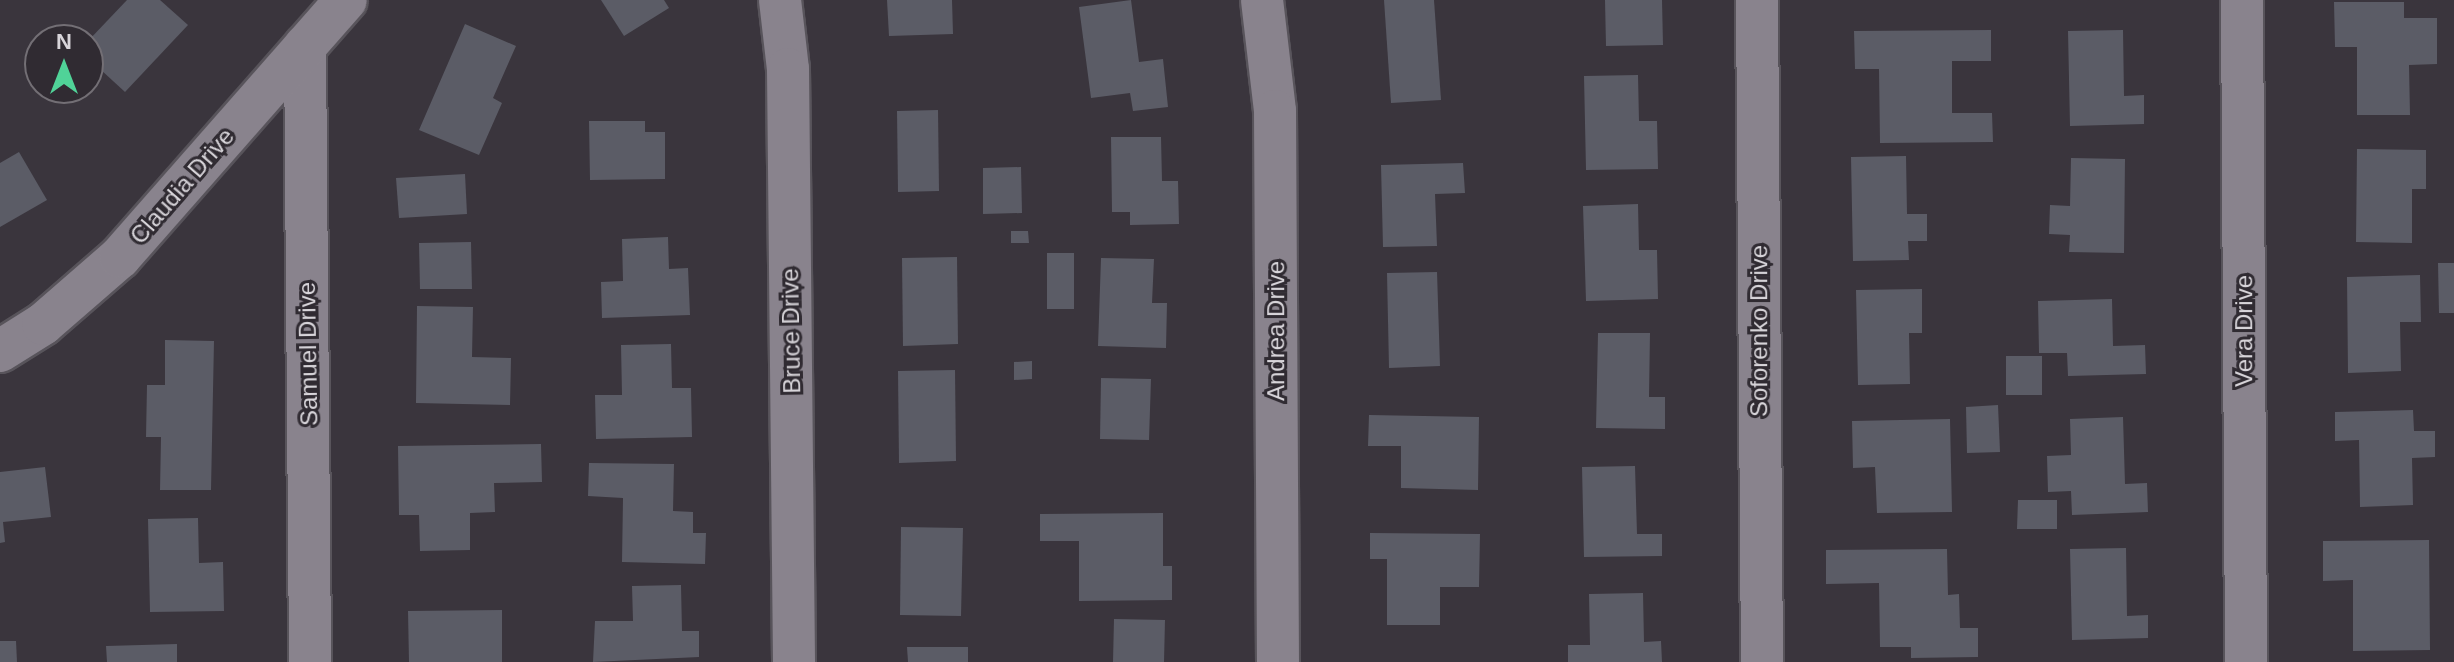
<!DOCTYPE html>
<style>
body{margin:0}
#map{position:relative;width:2454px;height:662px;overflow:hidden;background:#3a353d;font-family:Helvetica,sans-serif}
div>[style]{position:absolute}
.building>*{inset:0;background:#5b5c66}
.roads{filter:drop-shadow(2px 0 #58545b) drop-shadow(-2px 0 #58545b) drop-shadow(0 2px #58545b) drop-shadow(0 -2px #58545b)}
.minor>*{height:42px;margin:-21px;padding:0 21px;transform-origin:21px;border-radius:21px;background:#89838d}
span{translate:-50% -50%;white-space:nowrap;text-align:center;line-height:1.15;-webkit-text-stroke:6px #302b32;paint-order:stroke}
.street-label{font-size:24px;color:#d8d5da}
.north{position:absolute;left:24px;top:24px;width:80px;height:80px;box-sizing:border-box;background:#302b32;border:2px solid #736f75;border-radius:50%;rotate:0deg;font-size:22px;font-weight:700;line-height:32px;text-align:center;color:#d8d5da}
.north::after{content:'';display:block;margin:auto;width:28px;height:36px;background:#50d398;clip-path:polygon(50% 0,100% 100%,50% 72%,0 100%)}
</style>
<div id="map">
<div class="building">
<i style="clip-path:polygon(127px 0,160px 0,188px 25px,125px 92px,88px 58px,88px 41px)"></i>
<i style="clip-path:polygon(601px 0,664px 0,669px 8px,624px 36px)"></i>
<i style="clip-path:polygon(887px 0,952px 0,953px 34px,889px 36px)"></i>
<i style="clip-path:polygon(1131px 0,1139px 62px,1163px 59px,1168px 107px,1133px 111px,1130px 93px,1091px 98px,1079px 7px)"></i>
<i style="clip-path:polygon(1384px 0,1434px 0,1441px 100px,1391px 103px)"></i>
<i style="clip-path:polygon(1605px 0,1662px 0,1663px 45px,1606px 46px)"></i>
<i style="clip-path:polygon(2334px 2px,2404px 2px,2404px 18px,2437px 18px,2437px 64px,2409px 65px,2410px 115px,2357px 115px,2357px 47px,2335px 47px)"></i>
<i style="clip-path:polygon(465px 24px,516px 46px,493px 98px,502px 103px,479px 155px,419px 130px)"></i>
<i style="clip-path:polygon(1991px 30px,1991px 61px,1952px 61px,1952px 113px,1992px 113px,1993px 142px,1880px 143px,1879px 69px,1855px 69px,1854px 31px)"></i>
<i style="clip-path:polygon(2123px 30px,2124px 96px,2144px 95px,2144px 124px,2070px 126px,2068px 31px)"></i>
<i style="clip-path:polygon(1638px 75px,1639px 121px,1657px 121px,1658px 169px,1586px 170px,1584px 76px)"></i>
<i style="clip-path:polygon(938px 110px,939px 191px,898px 192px,897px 111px)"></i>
<i style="clip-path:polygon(589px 121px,645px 121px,645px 132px,665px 132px,665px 179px,590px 180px)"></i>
<i style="clip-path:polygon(1111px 137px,1161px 137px,1162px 181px,1178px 181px,1179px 224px,1130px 225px,1130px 212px,1112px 212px)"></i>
<i style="clip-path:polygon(2357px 149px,2426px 150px,2426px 189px,2412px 189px,2412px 243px,2356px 242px)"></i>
<i style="clip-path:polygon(19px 152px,47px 200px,0 227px,0 163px)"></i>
<i style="clip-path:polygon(1906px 156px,1907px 214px,1927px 214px,1927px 241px,1908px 241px,1909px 260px,1853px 261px,1851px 157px)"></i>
<i style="clip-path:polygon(2071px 158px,2125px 159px,2124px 253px,2069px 252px,2070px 235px,2049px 234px,2050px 205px,2070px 206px)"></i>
<i style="clip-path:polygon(1463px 163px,1465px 193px,1435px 194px,1437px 246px,1383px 247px,1381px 165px)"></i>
<i style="clip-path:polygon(1021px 167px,1022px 213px,983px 214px,983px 168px)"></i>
<i style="clip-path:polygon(465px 174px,467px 214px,399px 218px,396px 178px)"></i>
<i style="clip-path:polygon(1638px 204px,1639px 250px,1657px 250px,1658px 299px,1586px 301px,1583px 206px)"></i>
<i style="clip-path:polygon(1011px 231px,1028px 231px,1029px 243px,1011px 243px)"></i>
<i style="clip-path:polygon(668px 237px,669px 269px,688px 268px,690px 315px,602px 318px,601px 282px,623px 281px,622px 239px)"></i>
<i style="clip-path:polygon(471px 242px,472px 289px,420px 289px,419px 243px)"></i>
<i style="clip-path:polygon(1047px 253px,1074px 253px,1074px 309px,1047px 309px)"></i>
<i style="clip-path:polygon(957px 257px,958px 344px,903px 346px,902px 258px)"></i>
<i style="clip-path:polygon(1101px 258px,1154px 259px,1152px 303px,1167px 303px,1166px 348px,1098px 346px)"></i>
<i style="clip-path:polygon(2438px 263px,2454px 263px,2454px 313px,2439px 313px)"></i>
<i style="clip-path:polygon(1437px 272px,1440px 366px,1389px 368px,1387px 273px)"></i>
<i style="clip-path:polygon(2420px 275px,2421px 322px,2400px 322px,2401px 371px,2348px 373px,2347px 277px)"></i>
<i style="clip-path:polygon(1922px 289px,1922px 333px,1909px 333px,1910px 384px,1858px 385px,1856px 290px)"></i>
<i style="clip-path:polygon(2112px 299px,2113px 346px,2145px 345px,2146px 374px,2068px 376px,2067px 353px,2039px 353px,2038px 301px)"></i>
<i style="clip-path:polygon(417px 306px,473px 307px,472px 357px,511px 358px,510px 405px,416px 403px)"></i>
<i style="clip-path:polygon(1598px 333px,1650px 333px,1649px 397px,1665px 397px,1665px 429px,1596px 428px)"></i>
<i style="clip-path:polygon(165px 340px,214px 341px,211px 490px,160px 490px,161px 437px,146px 437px,147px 385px,165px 385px)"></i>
<i style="clip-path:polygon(671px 344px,672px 388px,691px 388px,692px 437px,596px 439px,595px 395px,622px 395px,621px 345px)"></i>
<i style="clip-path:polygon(2006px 356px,2042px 356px,2042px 395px,2006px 395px)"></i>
<i style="clip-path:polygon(1032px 361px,1032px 379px,1014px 380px,1014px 362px)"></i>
<i style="clip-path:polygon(955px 370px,956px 461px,899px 463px,898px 371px)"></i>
<i style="clip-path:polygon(1101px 378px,1151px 379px,1149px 440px,1100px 439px)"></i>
<i style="clip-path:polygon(1998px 405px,2000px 452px,1967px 453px,1966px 407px)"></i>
<i style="clip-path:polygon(2413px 410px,2414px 431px,2435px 431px,2435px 457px,2412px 458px,2413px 505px,2360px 507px,2359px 440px,2335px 441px,2335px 412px)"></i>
<i style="clip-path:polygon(1369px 415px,1479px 417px,1478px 490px,1401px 488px,1401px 446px,1368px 446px)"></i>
<i style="clip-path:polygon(2123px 417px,2125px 484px,2147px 483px,2148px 512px,2072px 515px,2071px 491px,2048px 492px,2047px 456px,2071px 455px,2070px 419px)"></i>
<i style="clip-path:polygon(1950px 419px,1952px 512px,1877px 513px,1875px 467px,1853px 468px,1852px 421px)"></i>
<i style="clip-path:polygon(541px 444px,542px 482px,494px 483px,495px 512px,470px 513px,470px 550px,420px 551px,419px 515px,399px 515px,398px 446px)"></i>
<i style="clip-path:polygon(589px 463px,674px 464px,673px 511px,693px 512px,693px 533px,706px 533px,705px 564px,622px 562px,623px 498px,588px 496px)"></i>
<i style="clip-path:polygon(1635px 466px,1637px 534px,1662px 534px,1662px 556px,1584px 557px,1582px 467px)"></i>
<i style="clip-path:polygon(45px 467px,51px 517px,3px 522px,5px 542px,0 543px,0 472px)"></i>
<i style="clip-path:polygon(2018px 500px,2057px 500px,2057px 529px,2017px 529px)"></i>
<i style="clip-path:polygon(1163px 513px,1163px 566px,1172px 566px,1172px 600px,1079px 601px,1079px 541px,1040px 541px,1040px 514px)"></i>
<i style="clip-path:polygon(198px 518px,199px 563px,223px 562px,224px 611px,150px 612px,148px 519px)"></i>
<i style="clip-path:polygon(901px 527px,963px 528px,961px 616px,900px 615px)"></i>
<i style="clip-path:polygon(1370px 533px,1480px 534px,1479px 587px,1440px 587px,1440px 625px,1387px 625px,1387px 559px,1370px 559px)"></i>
<i style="clip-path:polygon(2429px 540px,2430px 650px,2353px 651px,2353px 580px,2323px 581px,2323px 541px)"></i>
<i style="clip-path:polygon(2126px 548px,2127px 616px,2148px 615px,2148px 638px,2072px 640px,2070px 549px)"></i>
<i style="clip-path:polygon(1947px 549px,1948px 595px,1959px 594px,1960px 628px,1978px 628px,1978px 657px,1911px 658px,1911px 647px,1880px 647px,1879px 583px,1826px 584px,1826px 550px)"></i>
<i style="clip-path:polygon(681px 585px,682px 631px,699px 631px,699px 657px,593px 662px,595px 621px,633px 621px,632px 586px)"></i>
<i style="clip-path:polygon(1643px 593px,1644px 642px,1661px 641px,1662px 662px,1568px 662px,1568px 645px,1590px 645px,1589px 594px)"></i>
<i style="clip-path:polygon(502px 610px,502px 662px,409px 662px,408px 611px)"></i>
<i style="clip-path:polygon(1114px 619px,1165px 620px,1164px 662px,1113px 662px)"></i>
<i style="clip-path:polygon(0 641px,16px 641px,17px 662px,0 662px)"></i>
<i style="clip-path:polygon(177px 644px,177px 662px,107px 662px,106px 646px)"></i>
<i style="clip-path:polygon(907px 647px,968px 647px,968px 662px,908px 662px)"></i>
</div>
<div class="roads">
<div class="minor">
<i style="left:780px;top:0;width:69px;rotate:83.4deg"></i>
<i style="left:788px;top:69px;width:593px;rotate:89.42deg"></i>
<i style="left:1262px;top:0;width:112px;rotate:83.3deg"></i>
<i style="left:1275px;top:111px;width:551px;rotate:89.69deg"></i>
<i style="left:1757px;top:0;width:662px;rotate:89.57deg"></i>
<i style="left:2242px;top:0;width:662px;rotate:89.65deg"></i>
<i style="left:305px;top:46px;width:616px;rotate:89.53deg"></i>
<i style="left:0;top:351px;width:51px;rotate:-32.1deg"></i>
<i style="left:43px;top:324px;width:102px;rotate:-41deg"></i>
<i style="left:120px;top:257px;width:342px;rotate:-48.7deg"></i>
</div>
</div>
<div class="street-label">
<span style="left:182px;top:186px;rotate:-49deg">Claudia Drive</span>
<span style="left:791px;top:331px;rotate:-91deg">Bruce Drive</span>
<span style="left:1276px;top:331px;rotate:-90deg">Andrea Drive</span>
<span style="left:1759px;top:331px;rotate:-90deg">Soforenko Drive</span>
<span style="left:2244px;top:331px;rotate:-90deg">Vera Drive</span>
<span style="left:308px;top:354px;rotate:-91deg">Samuel Drive</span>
</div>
<div class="north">N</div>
</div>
